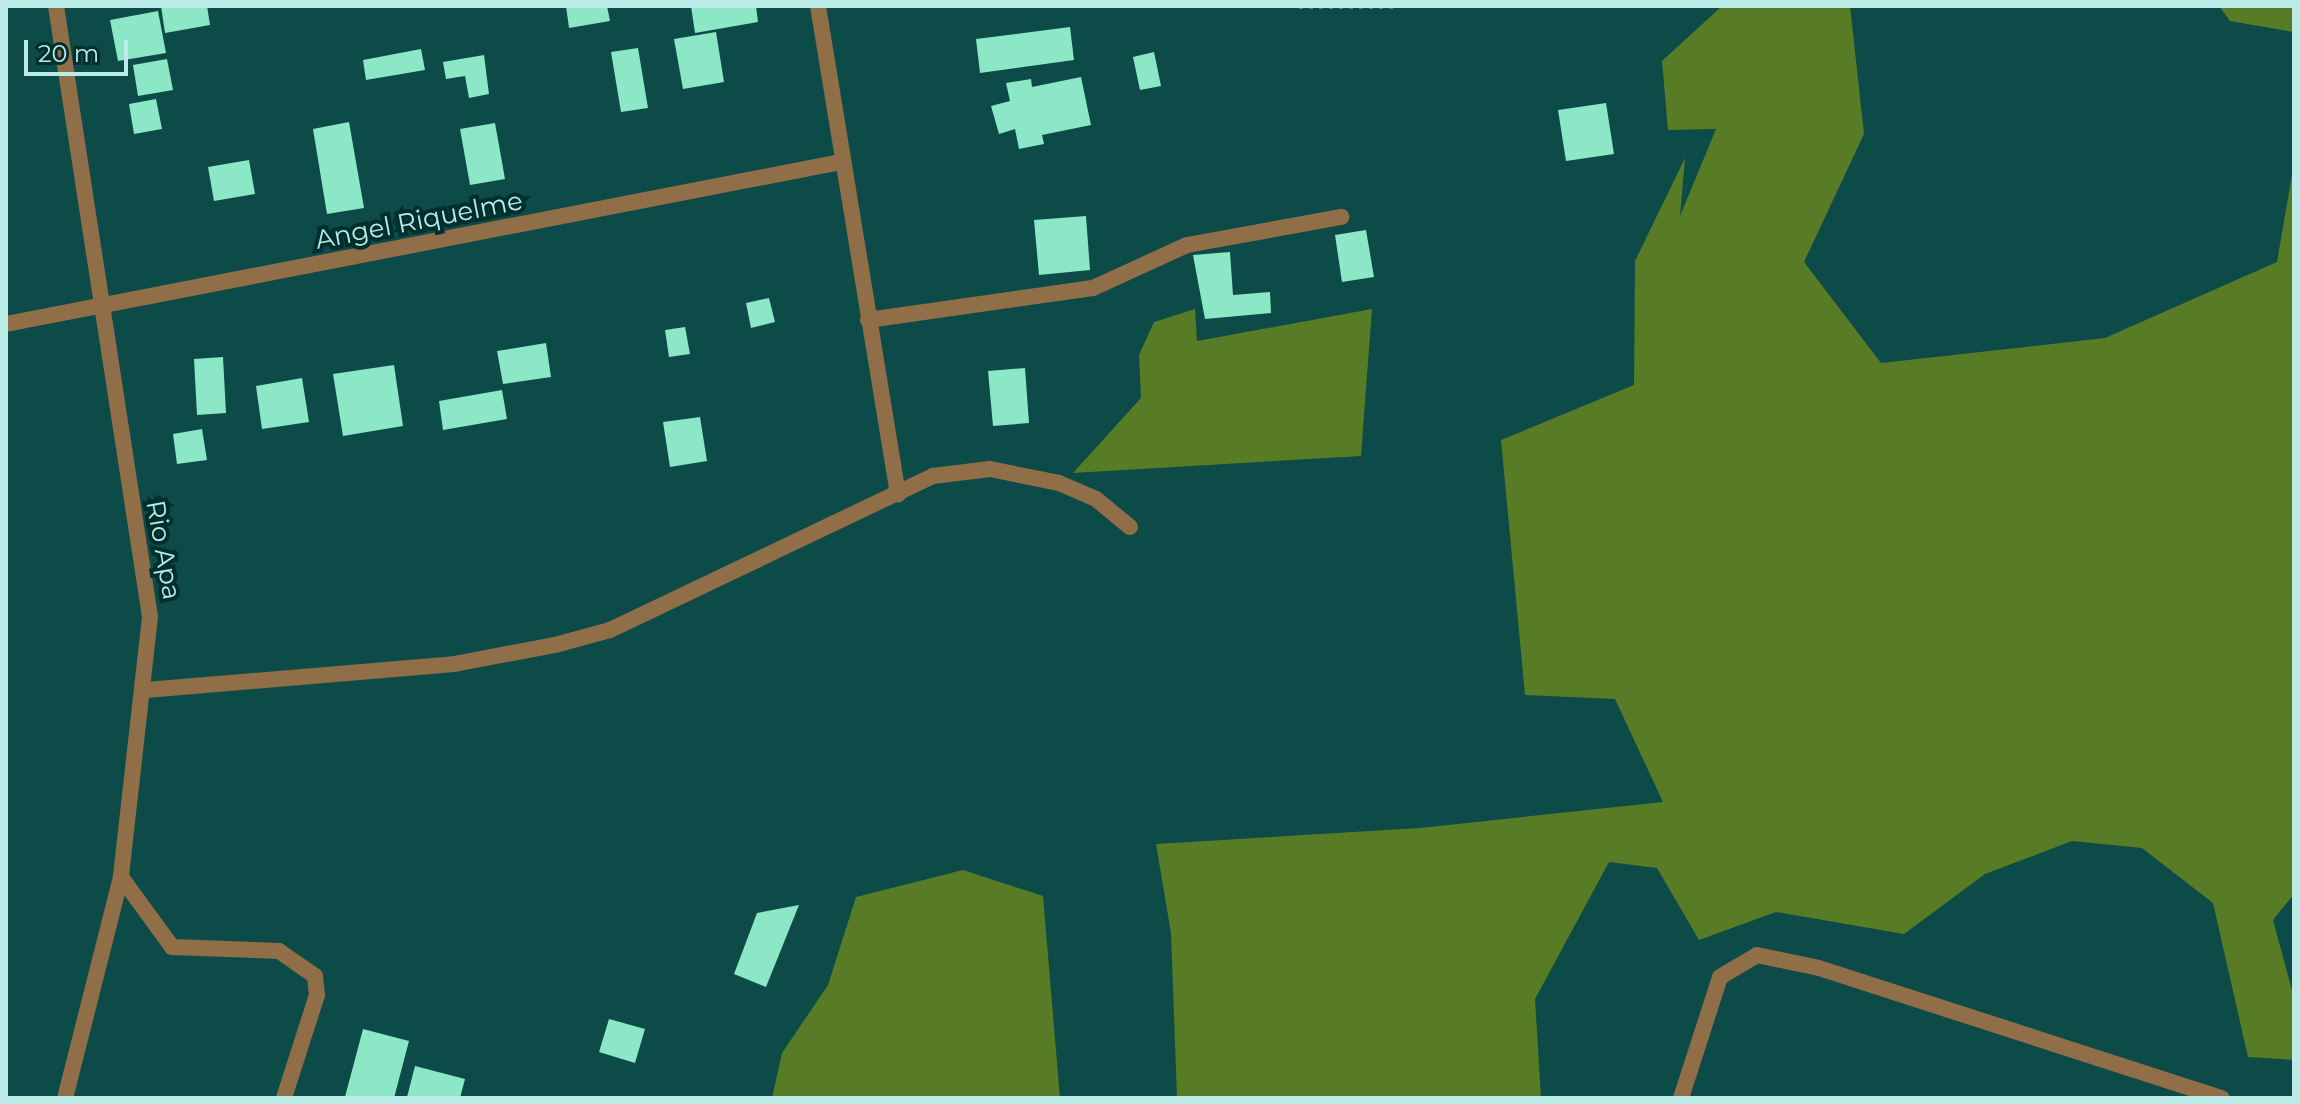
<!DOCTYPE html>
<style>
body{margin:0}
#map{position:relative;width:2300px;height:1104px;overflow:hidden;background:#0d4b48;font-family:Montserrat,sans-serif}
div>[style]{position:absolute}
.forest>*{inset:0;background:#577c25}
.building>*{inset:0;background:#8ce7c7}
.path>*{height:5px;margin-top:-2.5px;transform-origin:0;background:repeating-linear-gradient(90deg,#4c8582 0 4px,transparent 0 10px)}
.lane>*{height:16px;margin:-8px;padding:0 8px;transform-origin:8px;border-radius:8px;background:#906e47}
.street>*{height:16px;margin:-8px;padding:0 8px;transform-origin:8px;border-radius:8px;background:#906e47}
span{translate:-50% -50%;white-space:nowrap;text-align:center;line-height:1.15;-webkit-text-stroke:8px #002f2d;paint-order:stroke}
.street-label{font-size:26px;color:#bbebe7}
.frame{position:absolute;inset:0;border:8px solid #bbebe7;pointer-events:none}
.scale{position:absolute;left:24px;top:40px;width:104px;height:36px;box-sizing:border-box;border:4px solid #bbebe7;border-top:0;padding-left:10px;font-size:24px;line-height:28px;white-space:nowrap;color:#bbebe7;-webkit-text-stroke:6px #002f2d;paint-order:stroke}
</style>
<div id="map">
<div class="forest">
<i style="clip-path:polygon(1722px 6px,1850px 6px,1864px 134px,1804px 262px,1881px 363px,2105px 338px,2277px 262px,2294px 163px,2294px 894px,2273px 920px,2294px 998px,2294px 1060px,2248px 1057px,2213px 903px,2142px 848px,2072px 841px,1985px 874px,1904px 934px,1776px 912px,1699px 940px,1657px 868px,1609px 862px,1535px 999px,1541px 1098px,1177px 1098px,1171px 933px,1156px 844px,1420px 828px,1663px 802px,1615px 699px,1525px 695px,1501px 440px,1634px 385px,1635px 261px,1685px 158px,1680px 216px,1716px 129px,1668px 130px,1662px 61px)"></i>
<i style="clip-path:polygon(2219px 6px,2294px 6px,2294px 32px,2230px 21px)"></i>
<i style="clip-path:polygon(1195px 309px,1197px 341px,1372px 309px,1361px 456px,1073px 473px,1141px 398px,1139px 355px,1154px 322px)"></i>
<i style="clip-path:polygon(963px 870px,1043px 896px,1060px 1098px,772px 1098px,782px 1053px,828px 985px,856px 897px)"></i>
</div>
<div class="building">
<i style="clip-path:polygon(161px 6px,207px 6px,210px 25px,165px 33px)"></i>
<i style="clip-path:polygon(566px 6px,607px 6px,610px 21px,569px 28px)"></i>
<i style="clip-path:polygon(691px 6px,756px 6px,758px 22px,695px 33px)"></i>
<i style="clip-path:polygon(158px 11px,166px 53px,118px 61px,110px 20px)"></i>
<i style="clip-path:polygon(1070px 27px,1074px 60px,980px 73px,976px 39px)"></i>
<i style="clip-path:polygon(716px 32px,724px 82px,683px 89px,674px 39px)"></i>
<i style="clip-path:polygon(638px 48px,648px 108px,621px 112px,611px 52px)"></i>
<i style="clip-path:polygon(421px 49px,425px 70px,366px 80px,363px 60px)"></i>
<i style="clip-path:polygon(1154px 52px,1161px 86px,1140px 90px,1133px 57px)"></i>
<i style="clip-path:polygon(484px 55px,489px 94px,469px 98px,465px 76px,446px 79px,443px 62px)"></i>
<i style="clip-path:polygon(167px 59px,173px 90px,138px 96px,133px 65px)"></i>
<i style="clip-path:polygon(1081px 77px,1091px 125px,1042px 135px,1044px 144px,1019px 149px,1015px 129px,999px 134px,991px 106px,1010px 101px,1006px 83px,1031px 79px,1032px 87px)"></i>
<i style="clip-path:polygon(156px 99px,162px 129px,134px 134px,129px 104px)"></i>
<i style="clip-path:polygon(1606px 103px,1614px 154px,1566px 161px,1558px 110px)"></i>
<i style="clip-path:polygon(349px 122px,364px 208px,327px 214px,313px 129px)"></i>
<i style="clip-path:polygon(495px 123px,505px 179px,470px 185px,460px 129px)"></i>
<i style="clip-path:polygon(249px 160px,255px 194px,214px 201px,208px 167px)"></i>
<i style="clip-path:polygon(1086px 216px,1090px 270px,1039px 275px,1034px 220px)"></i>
<i style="clip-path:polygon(1366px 230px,1374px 277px,1342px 282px,1335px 235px)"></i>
<i style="clip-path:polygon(1230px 252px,1233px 295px,1270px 292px,1271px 313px,1205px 319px,1193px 255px)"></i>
<i style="clip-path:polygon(769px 298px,775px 322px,751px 328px,746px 303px)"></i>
<i style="clip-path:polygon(685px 327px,690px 354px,669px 357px,665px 330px)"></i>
<i style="clip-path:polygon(546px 343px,551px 377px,503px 384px,497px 351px)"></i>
<i style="clip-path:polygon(223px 357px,226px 413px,197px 415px,194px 359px)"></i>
<i style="clip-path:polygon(394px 365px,403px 426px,343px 436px,333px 374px)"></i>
<i style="clip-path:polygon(1025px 368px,1029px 423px,993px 426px,988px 371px)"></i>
<i style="clip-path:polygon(302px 378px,309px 422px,262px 429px,256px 386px)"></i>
<i style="clip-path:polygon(502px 390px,507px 419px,443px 430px,439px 401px)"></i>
<i style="clip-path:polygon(700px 417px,707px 461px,670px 467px,663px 422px)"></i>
<i style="clip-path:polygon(202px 429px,207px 460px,177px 464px,173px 434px)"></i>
<i style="clip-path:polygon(799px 905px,766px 987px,734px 974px,757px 913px)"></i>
<i style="clip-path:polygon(609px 1019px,645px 1029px,635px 1063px,599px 1052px)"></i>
<i style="clip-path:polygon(363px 1029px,409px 1041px,394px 1098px,345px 1097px)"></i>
<i style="clip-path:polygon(415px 1066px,465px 1079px,460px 1098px,407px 1097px)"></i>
</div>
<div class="path">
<i style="left:1299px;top:6px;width:94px"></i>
</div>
<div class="lane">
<i style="left:868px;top:320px;width:227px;rotate:-8.1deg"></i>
<i style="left:1093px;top:288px;width:103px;rotate:-24.6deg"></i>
<i style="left:1187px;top:245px;width:157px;rotate:-10.3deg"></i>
<i style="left:146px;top:690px;width:309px;rotate:-4.8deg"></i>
<i style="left:454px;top:664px;width:103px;rotate:-10.7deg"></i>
<i style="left:555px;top:645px;width:57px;rotate:-15.3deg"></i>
<i style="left:610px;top:630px;width:358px;rotate:-25.5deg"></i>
<i style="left:933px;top:476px;width:57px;rotate:-7deg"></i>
<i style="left:990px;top:469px;width:70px;rotate:11.5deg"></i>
<i style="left:1059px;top:483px;width:40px;rotate:23.4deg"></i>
<i style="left:1096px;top:499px;width:44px;rotate:39.5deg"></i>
</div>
<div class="street">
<i style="left:56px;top:6px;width:618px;rotate:81.25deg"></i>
<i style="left:150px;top:617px;width:262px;rotate:96.4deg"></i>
<i style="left:121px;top:877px;width:228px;rotate:104.2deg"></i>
<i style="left:818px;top:6px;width:495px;rotate:80.7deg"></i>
<i style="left:6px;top:324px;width:851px;rotate:-10.98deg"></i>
<i style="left:121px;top:877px;width:87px;rotate:53.9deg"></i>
<i style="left:172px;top:947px;width:107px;rotate:2.1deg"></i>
<i style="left:279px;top:951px;width:44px;rotate:34.8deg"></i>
<i style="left:315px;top:976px;width:19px;rotate:84deg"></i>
<i style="left:317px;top:995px;width:108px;rotate:107.8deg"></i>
<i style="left:1681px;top:1098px;width:127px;rotate:-72.1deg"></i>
<i style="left:1720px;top:977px;width:43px;rotate:-30.7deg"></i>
<i style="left:1757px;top:955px;width:63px;rotate:11.8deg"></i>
<i style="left:1819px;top:968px;width:423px;rotate:17.9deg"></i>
</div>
<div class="street-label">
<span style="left:419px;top:221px;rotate:-11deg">Angel Riquelme</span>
<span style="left:163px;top:550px;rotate:80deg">Rio Apa</span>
</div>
<div class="frame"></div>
<div class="scale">20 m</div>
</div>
